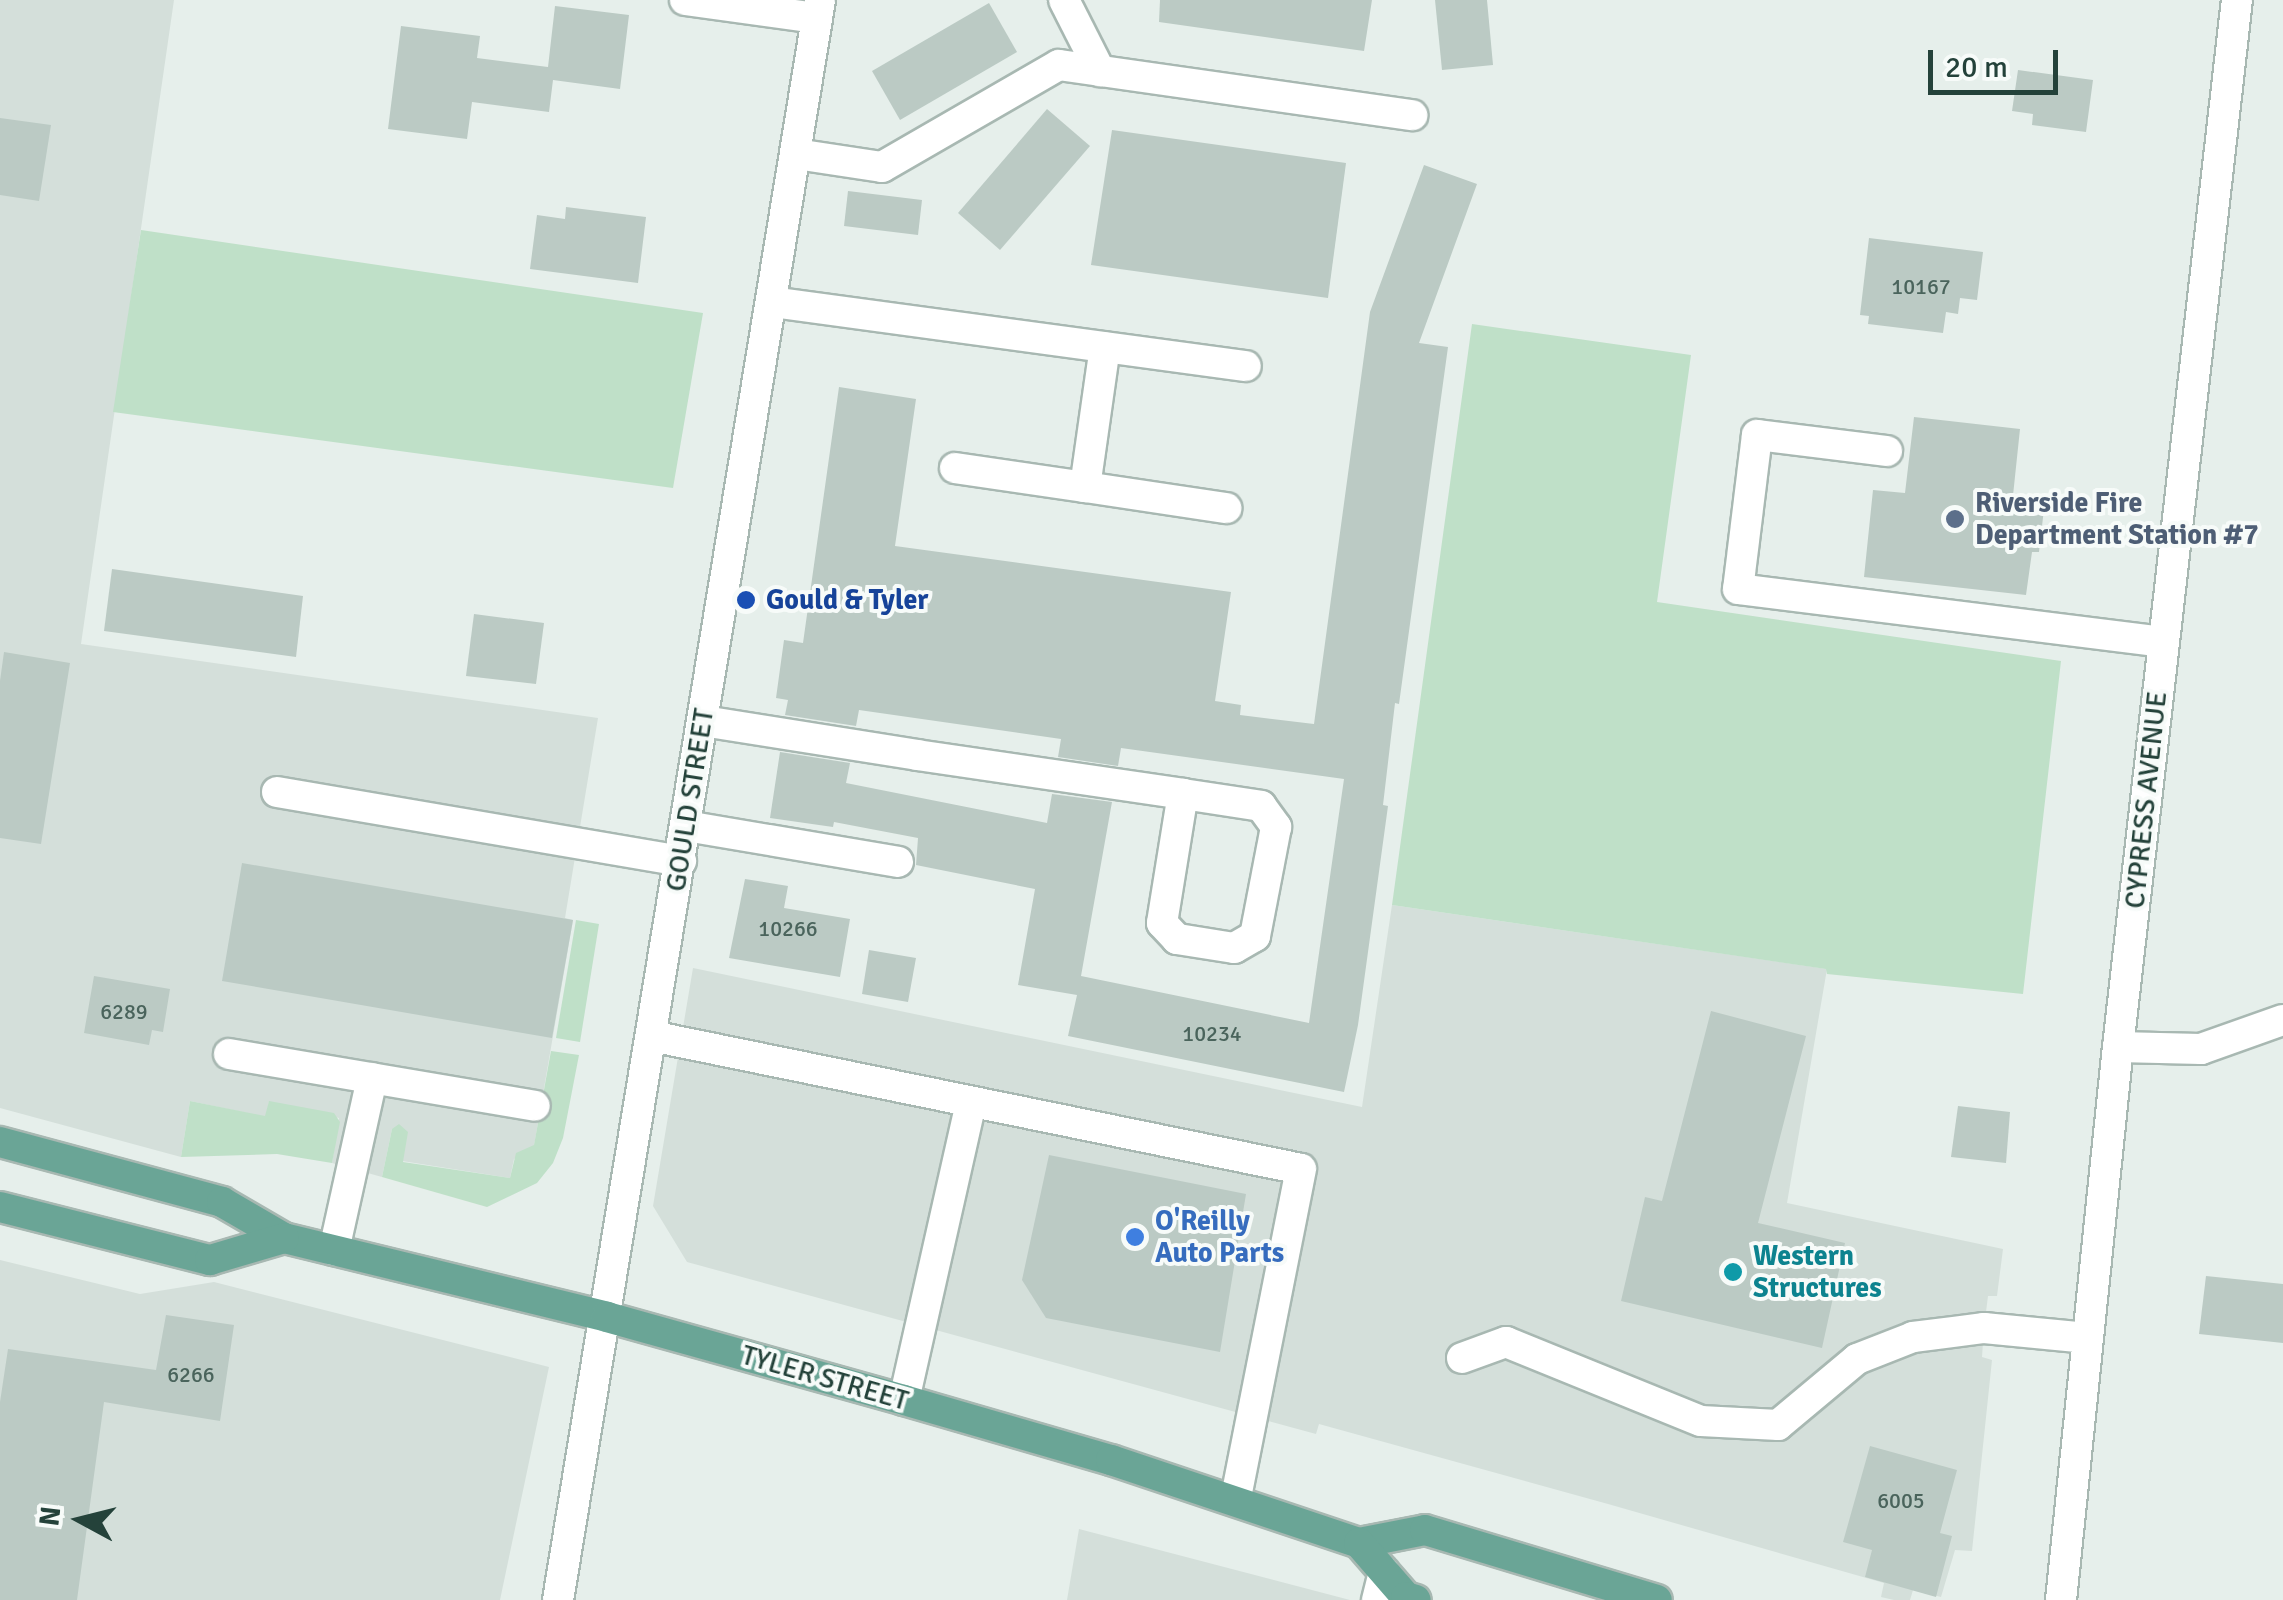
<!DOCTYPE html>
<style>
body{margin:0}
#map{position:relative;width:2283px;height:1600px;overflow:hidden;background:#e6efeb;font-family:Signika,sans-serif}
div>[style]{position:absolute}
.built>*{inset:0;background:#d4dfda}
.green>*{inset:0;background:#bfe0c8}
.building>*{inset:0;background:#bbcac4}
.roads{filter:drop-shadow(2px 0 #a8b8b2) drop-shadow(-2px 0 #a8b8b2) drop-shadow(0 2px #a8b8b2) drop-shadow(0 -2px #a8b8b2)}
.minor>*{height:30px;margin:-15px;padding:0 15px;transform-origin:15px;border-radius:15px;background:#fff}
.major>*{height:30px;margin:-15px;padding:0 15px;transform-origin:15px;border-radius:15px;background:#6aa596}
.dots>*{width:28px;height:28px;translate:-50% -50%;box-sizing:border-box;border:5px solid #f7fbf9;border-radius:50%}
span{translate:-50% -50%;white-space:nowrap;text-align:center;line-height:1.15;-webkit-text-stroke:8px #f7fbf9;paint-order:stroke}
.number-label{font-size:22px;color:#4a645c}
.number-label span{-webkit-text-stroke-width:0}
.service-label{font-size:28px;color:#4e5e75;font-weight:700}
.left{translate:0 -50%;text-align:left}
.transit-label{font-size:28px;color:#164399;font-weight:700}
.street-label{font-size:28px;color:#24423a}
.shop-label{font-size:28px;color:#366cbe;font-weight:700}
.culture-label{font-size:28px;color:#0d838f;font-weight:700}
.north{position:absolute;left:30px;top:1470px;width:100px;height:100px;-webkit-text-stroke:8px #f7fbf9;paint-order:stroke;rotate:277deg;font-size:28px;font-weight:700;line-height:40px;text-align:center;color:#24423a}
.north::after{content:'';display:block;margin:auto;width:35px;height:45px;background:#24423a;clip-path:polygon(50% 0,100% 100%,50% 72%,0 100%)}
.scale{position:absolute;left:1928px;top:50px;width:130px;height:45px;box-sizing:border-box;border:5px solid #24423a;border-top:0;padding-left:12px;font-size:30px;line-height:35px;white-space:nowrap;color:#24423a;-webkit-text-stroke:8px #f7fbf9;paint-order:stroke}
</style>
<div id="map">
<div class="built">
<i style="clip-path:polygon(0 0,174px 0,81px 644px,598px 718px,565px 918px,573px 920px,534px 1146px,514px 1159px,510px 1178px,402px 1161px,392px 1129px,382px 1177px,332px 1163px,339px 1118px,269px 1102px,266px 1117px,190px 1101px,181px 1157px,0 1108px)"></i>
<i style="clip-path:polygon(1392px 905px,1827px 969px,1787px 1203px,2003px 1249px,1997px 1296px,1988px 1296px,1984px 1328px,1982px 1357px,1992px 1360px,1972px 1551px,1955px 1550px,1941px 1597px,1913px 1590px,1910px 1600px,1894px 1600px,1881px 1597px,1884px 1583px,1608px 1504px,1319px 1424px,1316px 1434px,687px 1262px,653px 1206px,693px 968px,1362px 1107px)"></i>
<i style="clip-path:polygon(0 1260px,140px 1294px,214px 1282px,549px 1367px,500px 1600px,0 1600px)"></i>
<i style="clip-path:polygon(1079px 1529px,1350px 1600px,1067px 1600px)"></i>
</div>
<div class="green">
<i style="clip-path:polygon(141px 230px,703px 313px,673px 488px,113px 412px)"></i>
<i style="clip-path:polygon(1472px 324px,1691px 355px,1657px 602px,2061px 661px,2023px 994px,1827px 974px,1826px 969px,1392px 905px)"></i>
<i style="clip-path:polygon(576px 920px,599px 924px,580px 1042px,556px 1038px)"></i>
<i style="clip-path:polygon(551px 1051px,579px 1055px,563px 1138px,553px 1163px,537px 1183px,487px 1207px,382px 1177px,392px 1129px,399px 1124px,408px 1132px,403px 1162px,510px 1178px,516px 1153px,534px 1145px)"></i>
<i style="clip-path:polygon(190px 1101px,265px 1116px,269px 1101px,334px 1113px,340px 1122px,332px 1163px,277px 1154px,181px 1157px)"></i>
</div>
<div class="building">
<i style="clip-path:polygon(1160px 0,1372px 0,1364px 51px,1159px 22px)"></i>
<i style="clip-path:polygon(1435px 0,1487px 0,1493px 65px,1442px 70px)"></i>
<i style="clip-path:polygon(989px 3px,1017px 52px,900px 120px,872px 71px)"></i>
<i style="clip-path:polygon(555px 6px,629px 15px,620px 89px,553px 80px,549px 112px,472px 102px,467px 139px,388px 129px,401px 26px,480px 36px,477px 58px,548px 67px)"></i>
<i style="clip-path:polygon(2018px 70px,2093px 80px,2086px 132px,2032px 125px,2033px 114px,2012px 111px)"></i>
<i style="clip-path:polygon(1047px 109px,1090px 146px,1000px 250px,958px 213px)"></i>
<i style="clip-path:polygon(0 118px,51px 125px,39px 201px,0 195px)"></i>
<i style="clip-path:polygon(1112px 130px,1346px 163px,1328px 298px,1091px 265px)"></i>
<i style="clip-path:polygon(1424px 165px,1477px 184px,1419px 343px,1448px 347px,1399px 704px,1395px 703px,1383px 805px,1388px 806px,1358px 1025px,1344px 1092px,1068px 1036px,1077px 995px,1018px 985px,1035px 889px,916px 865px,918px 838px,834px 822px,833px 827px,770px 818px,780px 752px,850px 763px,846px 783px,1047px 823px,1052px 794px,1112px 802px,1081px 976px,1309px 1023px,1344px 779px,1121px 748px,1118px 766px,1058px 757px,1061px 739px,859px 710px,856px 726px,785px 715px,788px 700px,776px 698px,784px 640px,803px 643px,839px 387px,916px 399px,895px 546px,1231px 592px,1215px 701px,1241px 705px,1240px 715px,1314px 724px,1370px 312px)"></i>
<i style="clip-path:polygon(848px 191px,922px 200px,918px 235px,844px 226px)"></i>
<i style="clip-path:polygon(566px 207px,646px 217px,638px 283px,530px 269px,537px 215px,565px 219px)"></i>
<i style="clip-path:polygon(1869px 238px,1983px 252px,1977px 300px,1960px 298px,1958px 314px,1946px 312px,1943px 333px,1868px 324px,1869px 316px,1860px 315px)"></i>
<i style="clip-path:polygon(1914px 417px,2020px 429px,2012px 505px,2044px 509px,2039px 552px,2032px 552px,2026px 595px,1864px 577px,1873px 490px,1905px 493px)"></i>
<i style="clip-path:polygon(112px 569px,303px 596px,296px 657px,104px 631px)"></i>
<i style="clip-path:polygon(474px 614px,544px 623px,536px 684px,466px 676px)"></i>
<i style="clip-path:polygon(4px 652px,70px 663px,41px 844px,0 838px,0 681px)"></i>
<i style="clip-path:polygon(242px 863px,573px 920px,552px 1038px,222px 981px)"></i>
<i style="clip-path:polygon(745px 879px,788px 886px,784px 908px,850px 919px,840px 977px,729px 958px)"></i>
<i style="clip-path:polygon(869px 950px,916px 958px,908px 1002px,862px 994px)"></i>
<i style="clip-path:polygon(94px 976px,170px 989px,163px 1032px,152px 1030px,149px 1045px,84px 1033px)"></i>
<i style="clip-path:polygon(1711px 1011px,1806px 1036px,1758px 1223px,1845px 1243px,1822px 1348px,1621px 1301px,1645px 1197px,1662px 1201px)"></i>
<i style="clip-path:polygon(1958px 1106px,2010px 1112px,2006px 1163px,1951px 1157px)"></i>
<i style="clip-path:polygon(1049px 1155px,1246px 1194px,1220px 1352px,1046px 1318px,1022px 1280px)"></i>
<i style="clip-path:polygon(2206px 1276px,2283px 1284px,2283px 1343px,2199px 1334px)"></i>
<i style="clip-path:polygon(166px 1315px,234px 1325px,220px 1421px,104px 1402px,77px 1600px,0 1600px,0 1402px,8px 1349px,156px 1370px)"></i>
<i style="clip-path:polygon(1870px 1446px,1957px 1470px,1940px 1533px,1952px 1536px,1936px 1597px,1865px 1577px,1872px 1550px,1843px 1542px)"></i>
</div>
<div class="roads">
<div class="minor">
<i style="left:685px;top:0;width:133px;rotate:7.8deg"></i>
<i style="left:1064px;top:0;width:80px;rotate:63.1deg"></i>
<i style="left:796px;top:154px;width:87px;rotate:8.6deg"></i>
<i style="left:882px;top:167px;width:204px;rotate:-30deg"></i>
<i style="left:1059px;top:65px;width:357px;rotate:8.1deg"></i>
<i style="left:772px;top:302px;width:478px;rotate:7.7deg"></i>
<i style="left:1887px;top:451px;width:131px;rotate:-173deg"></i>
<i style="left:1757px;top:435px;width:155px;rotate:97deg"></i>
<i style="left:1738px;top:589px;width:429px;rotate:7.1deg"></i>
<i style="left:955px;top:468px;width:131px;rotate:8.3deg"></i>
<i style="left:1085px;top:487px;width:141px;rotate:-81.9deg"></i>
<i style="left:1085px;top:487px;width:143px;rotate:8.5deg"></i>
<i style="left:703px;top:721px;width:217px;rotate:9deg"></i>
<i style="left:917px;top:755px;width:269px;rotate:8.3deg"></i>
<i style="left:1183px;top:794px;width:79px;rotate:8.7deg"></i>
<i style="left:1261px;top:806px;width:26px;rotate:54deg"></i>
<i style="left:1276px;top:827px;width:111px;rotate:100.9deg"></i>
<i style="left:1255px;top:936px;width:24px;rotate:150deg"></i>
<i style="left:1234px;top:948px;width:58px;rotate:-171deg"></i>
<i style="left:1177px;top:939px;width:22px;rotate:-133deg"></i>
<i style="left:1162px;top:923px;width:131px;rotate:-80.8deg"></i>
<i style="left:277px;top:792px;width:410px;rotate:9.7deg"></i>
<i style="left:686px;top:826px;width:215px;rotate:9.6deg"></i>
<i style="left:651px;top:1036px;width:663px;rotate:11.56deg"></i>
<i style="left:1301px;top:1169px;width:338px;rotate:101.2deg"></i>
<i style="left:2118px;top:1047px;width:83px;rotate:1.4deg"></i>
<i style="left:2201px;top:1049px;width:87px;rotate:-19.5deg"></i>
<i style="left:229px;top:1054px;width:310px;rotate:9.6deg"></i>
<i style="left:334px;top:1250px;width:176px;rotate:-77.5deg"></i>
<i style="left:1462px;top:1358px;width:47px;rotate:-20deg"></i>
<i style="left:1506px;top:1342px;width:210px;rotate:22.1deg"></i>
<i style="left:1701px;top:1421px;width:77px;rotate:3deg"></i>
<i style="left:1778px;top:1425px;width:103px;rotate:-39.9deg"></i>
<i style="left:1857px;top:1359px;width:60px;rotate:-21.4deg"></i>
<i style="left:1913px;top:1337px;width:72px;rotate:-7.2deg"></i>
<i style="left:1984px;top:1328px;width:104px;rotate:5.5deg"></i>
<i style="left:904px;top:1400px;width:304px;rotate:-77.3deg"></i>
<i style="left:558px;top:1600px;width:1621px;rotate:-80.7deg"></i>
<i style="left:1377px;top:1600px;width:29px;rotate:-76deg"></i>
<i style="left:2061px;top:1600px;width:556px;rotate:-84.12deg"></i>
<i style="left:2118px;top:1047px;width:1054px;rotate:-83.52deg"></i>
</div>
<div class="major">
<i style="left:0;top:1142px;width:230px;rotate:15.1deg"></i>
<i style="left:222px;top:1202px;width:72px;rotate:30.1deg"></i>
<i style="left:284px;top:1238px;width:333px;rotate:13.7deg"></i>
<i style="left:607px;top:1317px;width:308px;rotate:15.6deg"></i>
<i style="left:904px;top:1400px;width:216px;rotate:16.2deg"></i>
<i style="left:1111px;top:1460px;width:262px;rotate:18.5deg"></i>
<i style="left:1359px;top:1543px;width:67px;rotate:-11.1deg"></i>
<i style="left:1425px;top:1530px;width:242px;rotate:16.8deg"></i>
<i style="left:0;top:1207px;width:217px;rotate:14.2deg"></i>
<i style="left:210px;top:1260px;width:77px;rotate:-16.6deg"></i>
<i style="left:1359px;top:1543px;width:72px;rotate:49deg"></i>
<i style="left:1406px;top:1597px;width:10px;rotate:17deg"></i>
</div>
</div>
<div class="dots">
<i style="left:1955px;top:519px;background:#5c6f8a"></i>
<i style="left:746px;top:600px;background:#1a4fb4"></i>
<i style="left:1135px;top:1237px;background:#3f7fe0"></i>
<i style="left:1733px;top:1272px;background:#0f9aa8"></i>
</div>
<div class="number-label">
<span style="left:1921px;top:287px">10167</span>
<span style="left:788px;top:929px">10266</span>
<span style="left:124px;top:1012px">6289</span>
<span style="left:1212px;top:1034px">10234</span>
<span style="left:191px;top:1375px">6266</span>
<span style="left:1901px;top:1501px">6005</span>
</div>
<div class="service-label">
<span class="left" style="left:1975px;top:519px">Riverside Fire<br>Department Station #7</span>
</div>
<div class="transit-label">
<span class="left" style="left:766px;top:600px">Gould &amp; Tyler</span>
</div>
<div class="street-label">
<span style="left:690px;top:800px;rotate:-81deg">GOULD STREET</span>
<span style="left:2146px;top:800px;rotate:-84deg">CYPRESS AVENUE</span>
<span style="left:825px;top:1378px;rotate:16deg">TYLER STREET</span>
</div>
<div class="shop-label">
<span class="left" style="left:1155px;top:1237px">O'Reilly<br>Auto Parts</span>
</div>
<div class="culture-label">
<span class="left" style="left:1753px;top:1272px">Western<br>Structures</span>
</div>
<div class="north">N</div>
<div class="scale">20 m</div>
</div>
